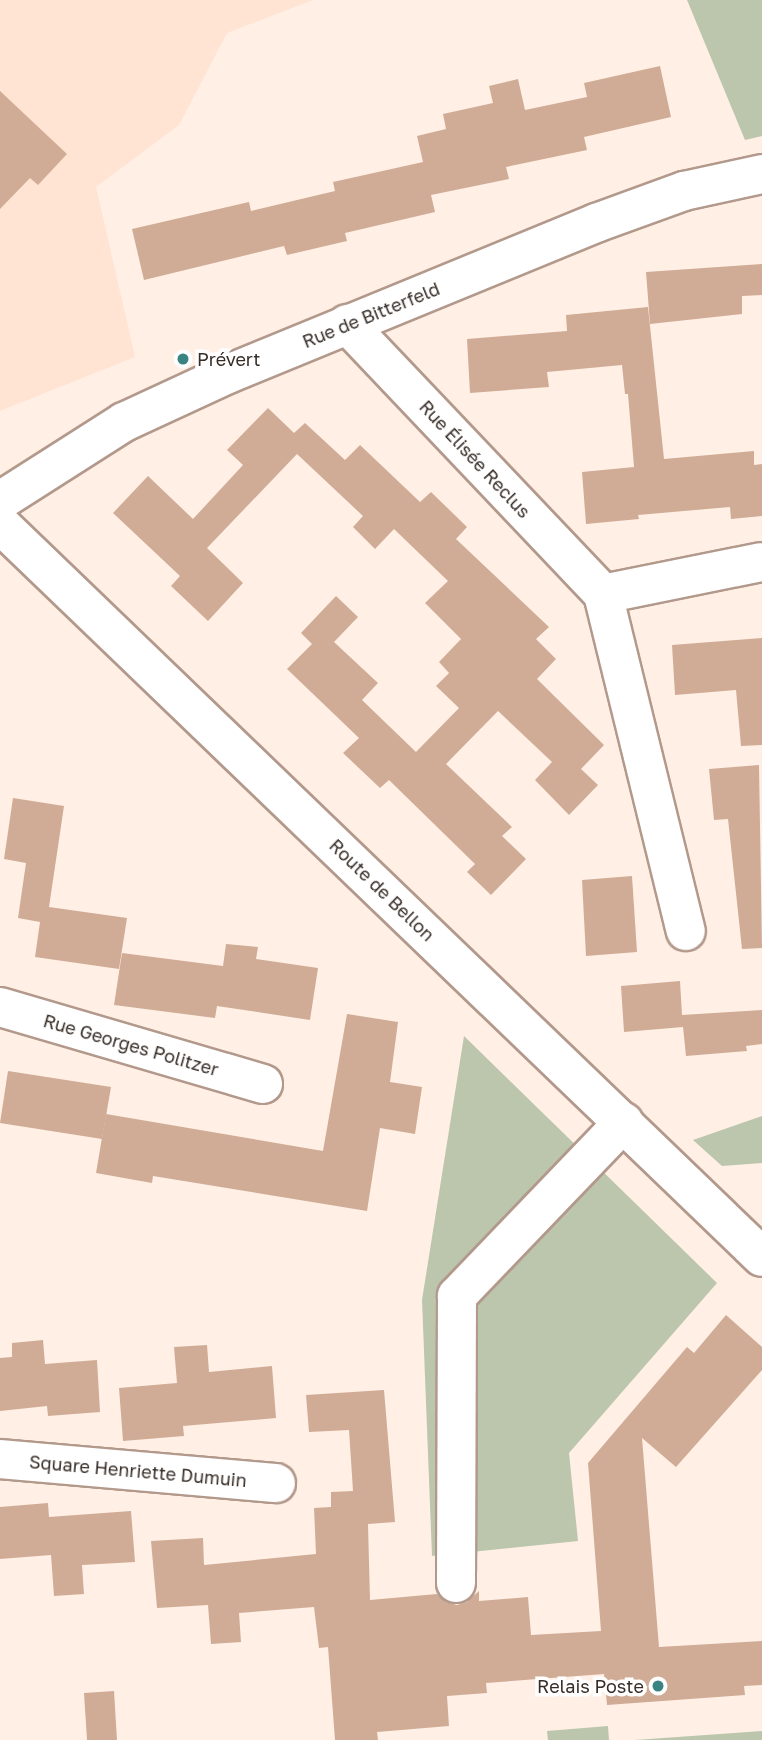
<!DOCTYPE html>
<meta charset="utf-8">
<style>
body{margin:0}
#map{position:relative;width:762px;height:1740px;overflow:hidden;background:#ffefe5;font-family:"Golos Text",sans-serif}
div>[style]{position:absolute}
.built>*{inset:0;background:#ffe3d3}
.green>*{inset:0;background:#bbc6ad}
.building>*{inset:0;background:#d0ac96}
.roads{filter:drop-shadow(2px 0 #b2998b) drop-shadow(-2px 0 #b2998b) drop-shadow(0 2px #b2998b) drop-shadow(0 -2px #b2998b)}
.minor>*{height:38px;margin:-19px;padding:0 19px;transform-origin:19px;border-radius:19px;background:#fff}
.dots>*{width:19px;height:19px;translate:-50% -50%;box-sizing:border-box;border:4px solid #fff;border-radius:50%}
span{translate:-50% -50%;white-space:nowrap;text-align:center;line-height:1.15;-webkit-text-stroke:7px #fff;paint-order:stroke}
.street-label{font-size:18px;color:#372d27}
.poi-label{font-size:18px;color:#372d27}
.left{translate:0 -50%;text-align:left}
.right{translate:-100% -50%;text-align:right}
</style>
<div id="map">
<div class="built">
<i style="clip-path:polygon(0 0,313px 0,227px 33px,179px 125px,96px 187px,135px 357px,0 411px)"></i>
</div>
<div class="green">
<i style="clip-path:polygon(687px 0,762px 0,762px 136px,745px 140px)"></i>
<i style="clip-path:polygon(464px 1036px,717px 1283px,569px 1453px,578px 1541px,432px 1556px,422px 1300px)"></i>
<i style="clip-path:polygon(762px 1116px,762px 1163px,722px 1166px,693px 1140px)"></i>
<i style="clip-path:polygon(608px 1726px,609px 1740px,548px 1740px,547px 1731px)"></i>
<i style="clip-path:polygon(762px 1731px,762px 1740px,635px 1740px)"></i>
</div>
<div class="building">
<i style="clip-path:polygon(660px 66px,671px 117px,584px 137px,587px 150px,506px 167px,509px 179px,431px 195px,435px 212px,345px 233px,347px 241px,287px 255px,284px 246px,144px 280px,132px 229px,249px 202px,251px 211px,335px 191px,333px 182px,423px 162px,417px 136px,446px 129px,443px 114px,493px 103px,489px 86px,518px 79px,525px 110px,587px 97px,584px 83px)"></i>
<i style="clip-path:polygon(0 91px,67px 154px,38px 185px,30px 178px,0 209px)"></i>
<i style="clip-path:polygon(762px 264px,762px 295px,742px 296px,742px 314px,650px 324px,646px 272px)"></i>
<i style="clip-path:polygon(648px 307px,664px 459px,754px 451px,754px 465px,762px 464px,762px 516px,731px 519px,730px 507px,638px 515px,639px 519px,586px 524px,582px 472px,634px 467px,628px 394px,625px 394px,622px 365px,547px 372px,549px 387px,470px 393px,467px 339px,567px 331px,566px 315px)"></i>
<i style="clip-path:polygon(268px 408px,294px 433px,305px 423px,345px 460px,360px 445px,420px 502px,431px 492px,467px 527px,456px 539px,549px 627px,536px 639px,556px 659px,537px 679px,604px 745px,581px 769px,598px 785px,569px 815px,535px 780px,552px 762px,498px 711px,446px 764px,512px 827px,502px 836px,526px 859px,491px 895px,467px 872px,475px 864px,389px 780px,380px 788px,343px 753px,359px 738px,287px 669px,312px 644px,301px 633px,336px 596px,358px 617px,334px 642px,378px 683px,362px 700px,416px 752px,459px 708px,436px 686px,449px 673px,439px 662px,461px 639px,425px 603px,448px 581px,394px 529px,375px 549px,353px 527px,363px 516px,297px 454px,207px 548px,243px 583px,208px 621px,171px 586px,180px 576px,113px 513px,148px 476px,193px 519px,243px 465px,227px 450px)"></i>
<i style="clip-path:polygon(762px 638px,762px 745px,741px 746px,736px 690px,675px 695px,672px 645px)"></i>
<i style="clip-path:polygon(759px 765px,762px 948px,742px 949px,728px 819px,714px 820px,709px 769px)"></i>
<i style="clip-path:polygon(13px 798px,64px 806px,49px 907px,127px 918px,119px 969px,35px 957px,40px 922px,18px 918px,26px 863px,4px 859px)"></i>
<i style="clip-path:polygon(632px 876px,637px 952px,586px 956px,582px 880px)"></i>
<i style="clip-path:polygon(226px 944px,258px 947px,256px 959px,318px 968px,310px 1020px,217px 1006px,215px 1018px,114px 1005px,122px 953px,223px 966px)"></i>
<i style="clip-path:polygon(680px 981px,682px 1015px,762px 1010px,762px 1044px,746px 1046px,747px 1051px,686px 1056px,682px 1017px,683px 1027px,624px 1032px,621px 986px)"></i>
<i style="clip-path:polygon(347px 1014px,398px 1022px,390px 1082px,422px 1087px,415px 1134px,380px 1128px,367px 1211px,153px 1176px,152px 1183px,96px 1173px,106px 1114px,323px 1151px)"></i>
<i style="clip-path:polygon(8px 1071px,111px 1087px,102px 1139px,0 1123px)"></i>
<i style="clip-path:polygon(726px 1315px,762px 1347px,762px 1370px,676px 1467px,642px 1438px,659px 1647px,762px 1641px,762px 1685px,744px 1686px,745px 1695px,607px 1705px,604px 1674px,486px 1683px,487px 1693px,447px 1696px,449px 1726px,377px 1732px,378px 1740px,335px 1740px,328px 1647px,319px 1648px,314px 1607px,239px 1613px,241px 1642px,211px 1644px,208px 1605px,157px 1608px,151px 1541px,203px 1538px,204px 1565px,316px 1554px,314px 1508px,331px 1507px,331px 1492px,353px 1491px,349px 1430px,309px 1432px,306px 1395px,384px 1390px,395px 1522px,368px 1524px,370px 1600px,437px 1594px,446px 1602px,457px 1605px,467px 1602px,479px 1591px,479px 1601px,528px 1597px,531px 1635px,601px 1631px,588px 1463px,687px 1347px,694px 1353px)"></i>
<i style="clip-path:polygon(43px 1340px,45px 1364px,97px 1360px,100px 1412px,48px 1416px,47px 1406px,0 1411px,0 1358px,12px 1357px,12px 1343px)"></i>
<i style="clip-path:polygon(207px 1345px,209px 1372px,272px 1366px,276px 1418px,183px 1426px,184px 1436px,123px 1441px,119px 1388px,177px 1383px,174px 1347px)"></i>
<i style="clip-path:polygon(48px 1503px,49px 1517px,131px 1511px,135px 1562px,82px 1565px,84px 1594px,54px 1596px,51px 1555px,0 1559px,0 1507px)"></i>
<i style="clip-path:polygon(114px 1691px,117px 1740px,87px 1740px,84px 1693px)"></i>
</div>
<div class="roads">
<div class="minor">
<i style="left:347px;top:324px;width:372px;rotate:46.5deg"></i>
<i style="left:603px;top:594px;width:347px;rotate:76.2deg"></i>
<i style="left:0;top:501px;width:147px;rotate:-32.5deg"></i>
<i style="left:124px;top:422px;width:115px;rotate:-24.8deg"></i>
<i style="left:228px;top:374px;width:398px;rotate:-22.3deg"></i>
<i style="left:596px;top:223px;width:94px;rotate:-20deg"></i>
<i style="left:684px;top:191px;width:80px;rotate:-12.3deg"></i>
<i style="left:0;top:524px;width:1057px;rotate:43.89deg"></i>
<i style="left:603px;top:594px;width:161px;rotate:-11.4deg"></i>
<i style="left:0;top:1007px;width:274px;rotate:16.3deg"></i>
<i style="left:0;top:1459px;width:277px;rotate:5deg"></i>
<i style="left:456px;top:1583px;width:287px;rotate:-89.8deg"></i>
<i style="left:457px;top:1296px;width:241px;rotate:-46.2deg"></i>
</div>
</div>
<div class="dots">
<i style="left:183px;top:359px;background:#3a8383"></i>
<i style="left:658px;top:1686px;background:#3a8383"></i>
</div>
<div class="street-label">
<span style="left:371px;top:315px;rotate:-22deg">Rue de Bitterfeld</span>
<span style="left:475px;top:459px;rotate:47deg">Rue Élisée Reclus</span>
<span style="left:382px;top:890px;rotate:44deg">Route de Bellon</span>
<span style="left:131px;top:1045px;rotate:16deg">Rue Georges Politzer</span>
<span style="left:138px;top:1471px;rotate:5deg">Square Henriette Dumuin</span>
</div>
<div class="poi-label">
<span class="left" style="left:197px;top:359px">Prévert</span>
<span class="right" style="left:644px;top:1686px">Relais Poste</span>
</div>
</div>
